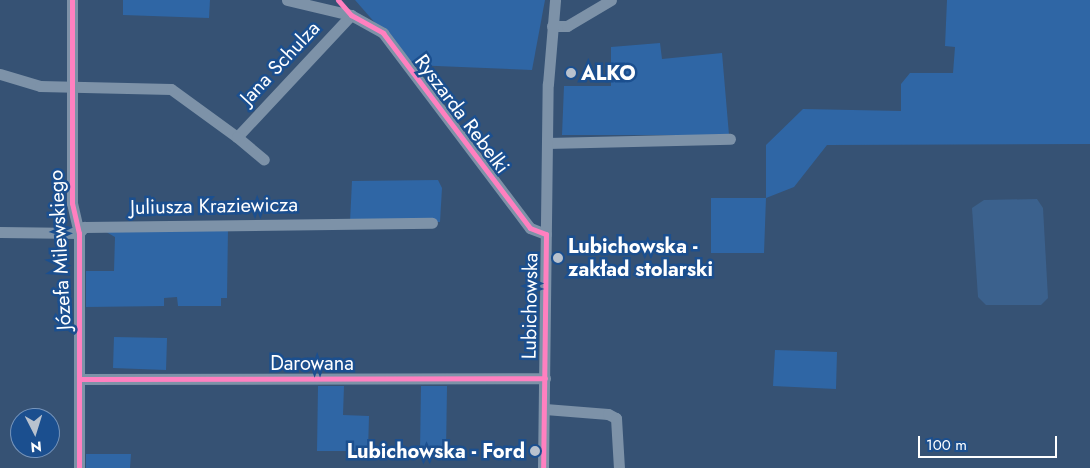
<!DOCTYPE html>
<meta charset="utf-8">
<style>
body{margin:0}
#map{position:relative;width:1090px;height:468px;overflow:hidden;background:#365274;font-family:Jost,sans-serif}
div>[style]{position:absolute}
.green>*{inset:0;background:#2f66a5}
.water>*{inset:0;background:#3b618d}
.minor>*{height:11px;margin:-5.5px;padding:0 5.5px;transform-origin:5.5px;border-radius:5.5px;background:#7d92a8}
.cycleway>*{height:5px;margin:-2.5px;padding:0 2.5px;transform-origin:2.5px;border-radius:2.5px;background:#ff80c0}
.dots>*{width:14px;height:14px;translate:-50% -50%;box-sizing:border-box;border:2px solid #1b4f8f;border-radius:50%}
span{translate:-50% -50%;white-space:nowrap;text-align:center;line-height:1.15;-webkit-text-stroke:5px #1b4f8f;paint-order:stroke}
.street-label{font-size:20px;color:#fff}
.poi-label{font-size:20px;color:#fff;font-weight:700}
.left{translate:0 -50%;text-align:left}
.right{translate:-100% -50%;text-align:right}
.north{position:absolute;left:10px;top:408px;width:50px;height:50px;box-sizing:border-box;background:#1b4f8f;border:1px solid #7695bc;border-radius:50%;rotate:175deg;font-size:14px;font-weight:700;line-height:20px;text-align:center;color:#fff}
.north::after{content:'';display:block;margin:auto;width:18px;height:22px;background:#b9c2ce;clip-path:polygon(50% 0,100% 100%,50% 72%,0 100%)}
.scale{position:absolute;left:918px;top:436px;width:139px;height:22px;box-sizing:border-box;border:2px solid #fff;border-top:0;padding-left:6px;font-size:15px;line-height:18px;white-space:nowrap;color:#fff;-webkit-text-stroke:4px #1b4f8f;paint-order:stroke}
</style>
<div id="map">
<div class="green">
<i style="clip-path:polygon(123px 0,210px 0,209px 18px,123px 15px)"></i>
<i style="clip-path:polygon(355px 0,545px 0,532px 70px,412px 65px)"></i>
<i style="clip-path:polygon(947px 0,1090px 0,1090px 144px,827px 145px,794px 187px,766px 198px,764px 253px,711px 253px,711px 198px,766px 198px,766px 145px,803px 109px,901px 111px,901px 84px,910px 73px,953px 73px,955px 47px,945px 46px)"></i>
<i style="clip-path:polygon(660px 43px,662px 59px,722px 53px,729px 135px,562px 135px,564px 86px,611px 86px,611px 47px)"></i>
<i style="clip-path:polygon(438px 180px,442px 188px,440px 222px,350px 222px,352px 181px)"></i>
<i style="clip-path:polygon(228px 228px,227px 298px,221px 298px,221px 306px,178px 306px,177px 297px,164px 298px,164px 306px,86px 307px,86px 271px,114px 271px,115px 237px,101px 229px)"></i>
<i style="clip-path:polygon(114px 337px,167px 338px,166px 370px,113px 368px)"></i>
<i style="clip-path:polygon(775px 350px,837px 352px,836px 389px,773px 386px)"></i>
<i style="clip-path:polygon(318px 386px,344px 386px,343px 415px,369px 416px,368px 451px,317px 451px)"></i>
<i style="clip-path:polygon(421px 386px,447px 386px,446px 452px,420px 452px)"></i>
<i style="clip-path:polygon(86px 454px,131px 454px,130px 468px,86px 468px)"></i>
</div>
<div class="water">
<i style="clip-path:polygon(1037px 199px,1043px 208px,1048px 298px,1041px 305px,986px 305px,978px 297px,972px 208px,984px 200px)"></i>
</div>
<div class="minor">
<i style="left:72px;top:0;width:203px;rotate:90deg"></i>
<i style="left:72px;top:203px;width:31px;rotate:77deg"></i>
<i style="left:79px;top:233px;width:235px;rotate:90deg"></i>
<i style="left:287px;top:0;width:66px;rotate:13.2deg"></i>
<i style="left:351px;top:15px;width:37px;rotate:29deg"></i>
<i style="left:383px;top:33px;width:244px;rotate:53deg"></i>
<i style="left:530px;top:228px;width:17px;rotate:21deg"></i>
<i style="left:552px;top:26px;width:15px"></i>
<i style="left:567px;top:26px;width:51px;rotate:-30.6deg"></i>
<i style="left:0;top:74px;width:42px;rotate:16.7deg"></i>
<i style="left:40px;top:86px;width:131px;rotate:1.3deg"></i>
<i style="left:171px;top:89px;width:82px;rotate:36deg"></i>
<i style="left:237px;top:137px;width:167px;rotate:-46.9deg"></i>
<i style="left:237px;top:137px;width:35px;rotate:40deg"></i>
<i style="left:547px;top:143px;width:183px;rotate:-1.3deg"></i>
<i style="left:0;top:232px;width:79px;rotate:0.7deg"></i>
<i style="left:79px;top:233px;width:8px;rotate:-50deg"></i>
<i style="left:84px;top:227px;width:348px;rotate:-0.7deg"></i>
<i style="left:80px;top:379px;width:465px;rotate:-0.1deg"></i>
<i style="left:545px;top:409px;width:63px;rotate:4.5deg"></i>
<i style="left:608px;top:414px;width:9px;rotate:27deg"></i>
<i style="left:616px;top:418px;width:50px;rotate:86.6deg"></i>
<i style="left:543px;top:468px;width:384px;rotate:-89.3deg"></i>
<i style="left:548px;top:84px;width:84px;rotate:-85.2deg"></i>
</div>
<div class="cycleway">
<i style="left:72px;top:0;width:203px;rotate:90deg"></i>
<i style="left:72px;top:203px;width:31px;rotate:77deg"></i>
<i style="left:79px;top:233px;width:235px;rotate:90deg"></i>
<i style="left:338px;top:0;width:20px;rotate:49deg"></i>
<i style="left:351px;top:15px;width:37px;rotate:29deg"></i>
<i style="left:383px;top:33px;width:244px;rotate:53deg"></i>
<i style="left:530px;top:228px;width:17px;rotate:21deg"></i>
<i style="left:546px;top:234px;width:234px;rotate:90.7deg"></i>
<i style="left:80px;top:379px;width:465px;rotate:-0.1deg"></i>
</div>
<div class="dots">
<i style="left:571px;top:73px;background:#b9c2ce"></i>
<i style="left:558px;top:258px;background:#b9c2ce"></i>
<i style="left:535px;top:451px;background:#b9c2ce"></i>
</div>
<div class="street-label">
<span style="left:280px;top:63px;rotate:-47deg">Jana Schulza</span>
<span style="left:462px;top:114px;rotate:53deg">Ryszarda Rebelki</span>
<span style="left:214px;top:206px;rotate:-1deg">Juliusza Kraziewicza</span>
<span style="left:60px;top:250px;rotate:-93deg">Józefa Milewskiego</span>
<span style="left:530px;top:306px;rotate:-89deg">Lubichowska</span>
<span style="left:312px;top:363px">Darowana</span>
</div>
<div class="poi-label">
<span class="left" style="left:581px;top:73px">ALKO</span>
<span class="left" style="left:568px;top:258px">Lubichowska -<br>zakład stolarski</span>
<span class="right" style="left:525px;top:451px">Lubichowska - Ford</span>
</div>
<div class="north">N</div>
<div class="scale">100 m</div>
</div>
